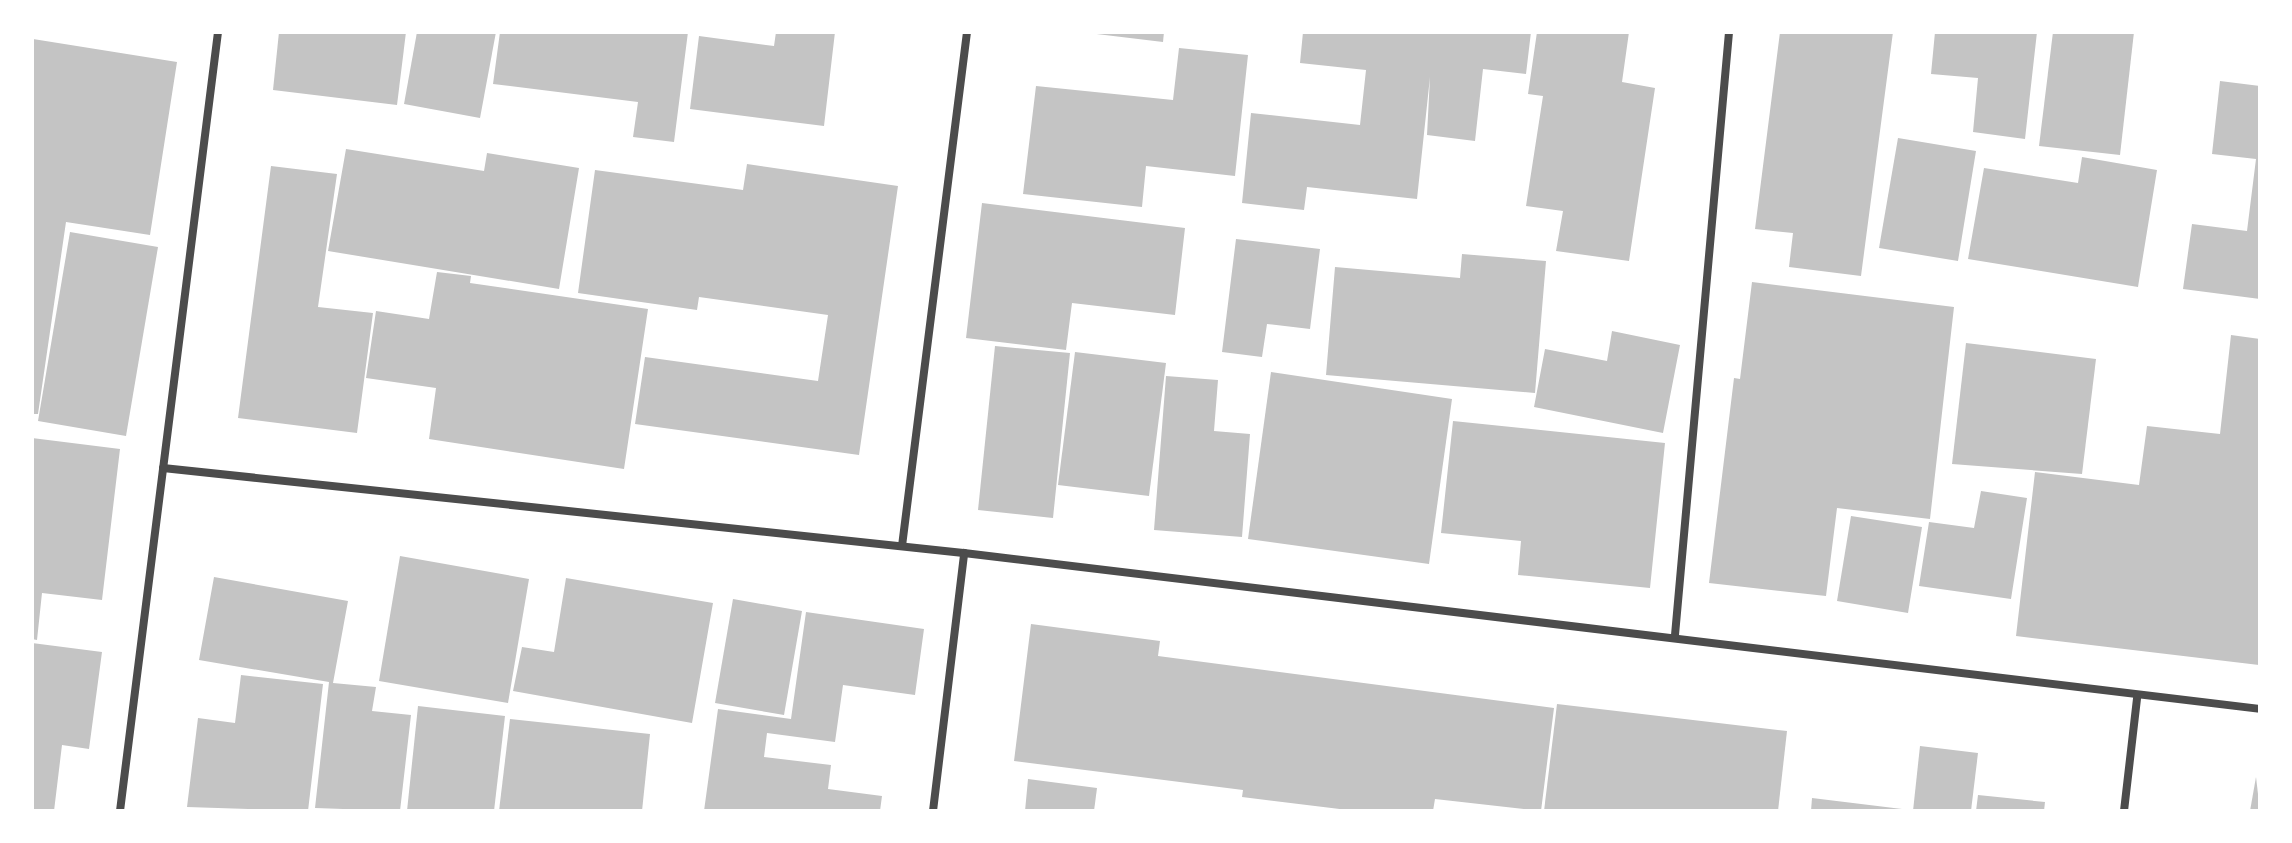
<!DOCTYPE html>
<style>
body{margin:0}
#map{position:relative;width:2292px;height:843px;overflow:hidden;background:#fff;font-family:Inter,sans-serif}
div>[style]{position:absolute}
.building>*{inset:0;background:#c4c4c4}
.minor>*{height:8px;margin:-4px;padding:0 4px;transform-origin:4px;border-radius:4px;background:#4c4c4c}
span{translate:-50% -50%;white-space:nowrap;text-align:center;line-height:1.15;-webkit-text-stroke:6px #fff;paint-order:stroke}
.frame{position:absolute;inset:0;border:34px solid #fff;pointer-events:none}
</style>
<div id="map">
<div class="building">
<i style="clip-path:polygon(279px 32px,406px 32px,397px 105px,273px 90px)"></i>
<i style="clip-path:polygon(417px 32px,496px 32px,480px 118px,404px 104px)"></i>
<i style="clip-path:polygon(500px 32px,688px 32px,674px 142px,633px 137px,638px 102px,493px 84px)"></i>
<i style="clip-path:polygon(776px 32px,835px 32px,824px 126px,690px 109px,699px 36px,774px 46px)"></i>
<i style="clip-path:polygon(1080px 32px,1164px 32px,1163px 42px)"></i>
<i style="clip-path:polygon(1303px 32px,1531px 32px,1526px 74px,1483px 69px,1475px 141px,1427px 135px,1430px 77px,1417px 199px,1307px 187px,1304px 210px,1242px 203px,1251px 113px,1360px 125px,1366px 70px,1300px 63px)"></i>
<i style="clip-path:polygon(1537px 32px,1629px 32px,1622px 82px,1655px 88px,1629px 261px,1556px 251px,1563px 211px,1526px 206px,1543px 96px,1528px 94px)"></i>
<i style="clip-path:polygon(1780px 32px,1893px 32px,1861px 276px,1789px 267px,1793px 233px,1755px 229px)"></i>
<i style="clip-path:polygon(1935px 32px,2037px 32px,2025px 139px,1973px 132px,1978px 78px,1931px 74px)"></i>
<i style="clip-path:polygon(2053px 32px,2134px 32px,2120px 155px,2039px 146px)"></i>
<i style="clip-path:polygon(33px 39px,177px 62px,150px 235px,66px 222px,38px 414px,32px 414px)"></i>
<i style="clip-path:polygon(1179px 48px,1248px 55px,1235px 176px,1146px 166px,1142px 207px,1023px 194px,1036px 86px,1173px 100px)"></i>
<i style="clip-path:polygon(2220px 81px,2260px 86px,2260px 299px,2183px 289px,2192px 224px,2247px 231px,2256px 159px,2212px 154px)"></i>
<i style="clip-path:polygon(1898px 138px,1976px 151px,1958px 261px,1879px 248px)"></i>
<i style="clip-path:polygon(346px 149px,484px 171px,487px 153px,579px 168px,559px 289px,328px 251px)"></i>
<i style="clip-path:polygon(2082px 157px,2157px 170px,2138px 287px,1968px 259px,1984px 168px,2078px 183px)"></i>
<i style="clip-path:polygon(747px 164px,898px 186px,859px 455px,635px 424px,645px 357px,818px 381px,828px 315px,699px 297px,697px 310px,578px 293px,595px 170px,743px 190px)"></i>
<i style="clip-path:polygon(271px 166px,337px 174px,318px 307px,373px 313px,357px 433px,238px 418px)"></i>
<i style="clip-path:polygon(982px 203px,1185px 228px,1175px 315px,1072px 303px,1066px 350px,966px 338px)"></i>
<i style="clip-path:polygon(70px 232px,158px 247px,126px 436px,38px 421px)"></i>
<i style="clip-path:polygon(1236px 239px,1320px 249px,1310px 329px,1267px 324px,1262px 357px,1222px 352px)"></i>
<i style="clip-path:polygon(1462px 254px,1546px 261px,1535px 393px,1326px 375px,1335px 267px,1460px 278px)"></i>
<i style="clip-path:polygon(437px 272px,471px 276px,470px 283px,648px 309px,624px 469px,429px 439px,436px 388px,366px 378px,376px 311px,429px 319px)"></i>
<i style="clip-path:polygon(1752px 282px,1954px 307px,1930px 519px,1837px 508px,1826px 596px,1709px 583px,1734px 378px,1740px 379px)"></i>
<i style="clip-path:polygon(1612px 331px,1680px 345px,1663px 433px,1534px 407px,1545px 349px,1607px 361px)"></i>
<i style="clip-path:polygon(2231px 335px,2260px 339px,2259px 665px,2016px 636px,2035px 472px,2139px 485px,2147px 426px,2220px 434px)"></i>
<i style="clip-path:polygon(1966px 343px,2096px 359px,2082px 474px,1952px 464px)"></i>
<i style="clip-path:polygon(995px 346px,1070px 353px,1053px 518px,978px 510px)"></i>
<i style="clip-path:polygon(1075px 352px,1166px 363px,1149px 496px,1058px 485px)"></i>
<i style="clip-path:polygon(1271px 372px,1452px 399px,1429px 564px,1248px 539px)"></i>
<i style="clip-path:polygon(1166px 376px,1218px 380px,1214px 431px,1250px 434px,1242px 537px,1154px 530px)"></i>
<i style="clip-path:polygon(1453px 421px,1665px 443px,1650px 588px,1518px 575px,1521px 541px,1441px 533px)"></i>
<i style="clip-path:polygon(32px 438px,120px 449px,102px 600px,42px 593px,37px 640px,32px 639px)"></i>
<i style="clip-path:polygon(1981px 491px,2027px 498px,2011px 599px,1919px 586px,1929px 522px,1974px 528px)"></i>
<i style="clip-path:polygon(1851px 516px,1922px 527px,1908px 613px,1837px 601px)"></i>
<i style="clip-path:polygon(400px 556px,529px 579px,508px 703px,379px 681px)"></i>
<i style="clip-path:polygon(214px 577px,348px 601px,333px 683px,376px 687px,372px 711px,411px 715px,400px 811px,315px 808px,329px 682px,199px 660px)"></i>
<i style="clip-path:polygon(566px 578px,713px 603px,692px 723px,513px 691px,522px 647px,554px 652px)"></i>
<i style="clip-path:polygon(733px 599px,802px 611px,784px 715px,715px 703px)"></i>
<i style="clip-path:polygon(806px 612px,924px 629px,915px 695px,843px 685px,835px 742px,767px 733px,764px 757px,831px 765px,828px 789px,882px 796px,880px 811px,704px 811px,718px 709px,791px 719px)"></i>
<i style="clip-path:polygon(1031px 624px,1160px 641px,1158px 656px,1554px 708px,1541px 811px,1435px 799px,1433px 811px,1356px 811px,1242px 797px,1243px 790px,1014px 761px)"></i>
<i style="clip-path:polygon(32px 643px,102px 652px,89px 749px,62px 745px,54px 811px,32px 811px)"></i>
<i style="clip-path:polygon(241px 675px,323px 684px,308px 811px,187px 807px,198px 718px,235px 723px)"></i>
<i style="clip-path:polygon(1557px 704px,1787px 731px,1778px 811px,1544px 811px)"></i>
<i style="clip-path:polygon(418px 706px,505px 716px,494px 811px,407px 811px)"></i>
<i style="clip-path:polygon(510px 719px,650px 734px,642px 811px,499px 811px)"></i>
<i style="clip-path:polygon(1920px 746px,1978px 753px,1971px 811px,1913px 811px)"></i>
<i style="clip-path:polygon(2256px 777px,2260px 811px,2250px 811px)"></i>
<i style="clip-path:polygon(1028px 779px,1097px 788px,1094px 811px,1025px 811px)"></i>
<i style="clip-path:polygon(1978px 795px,2045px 802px,2044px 811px,1976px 811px)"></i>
<i style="clip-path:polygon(1812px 798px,1902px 809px,1902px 811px,1811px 811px)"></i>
</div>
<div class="minor">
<i style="left:163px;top:468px;width:805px;rotate:6.06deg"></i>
<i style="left:964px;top:553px;width:1305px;rotate:6.86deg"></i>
<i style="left:902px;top:546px;width:518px;rotate:-82.79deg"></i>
<i style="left:1675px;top:635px;width:605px;rotate:-84.88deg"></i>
<i style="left:120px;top:811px;width:785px;rotate:-82.83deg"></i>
<i style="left:933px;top:811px;width:260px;rotate:-83.1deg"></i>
<i style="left:2124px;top:811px;width:114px;rotate:-83.4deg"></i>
</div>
<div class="frame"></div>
</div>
